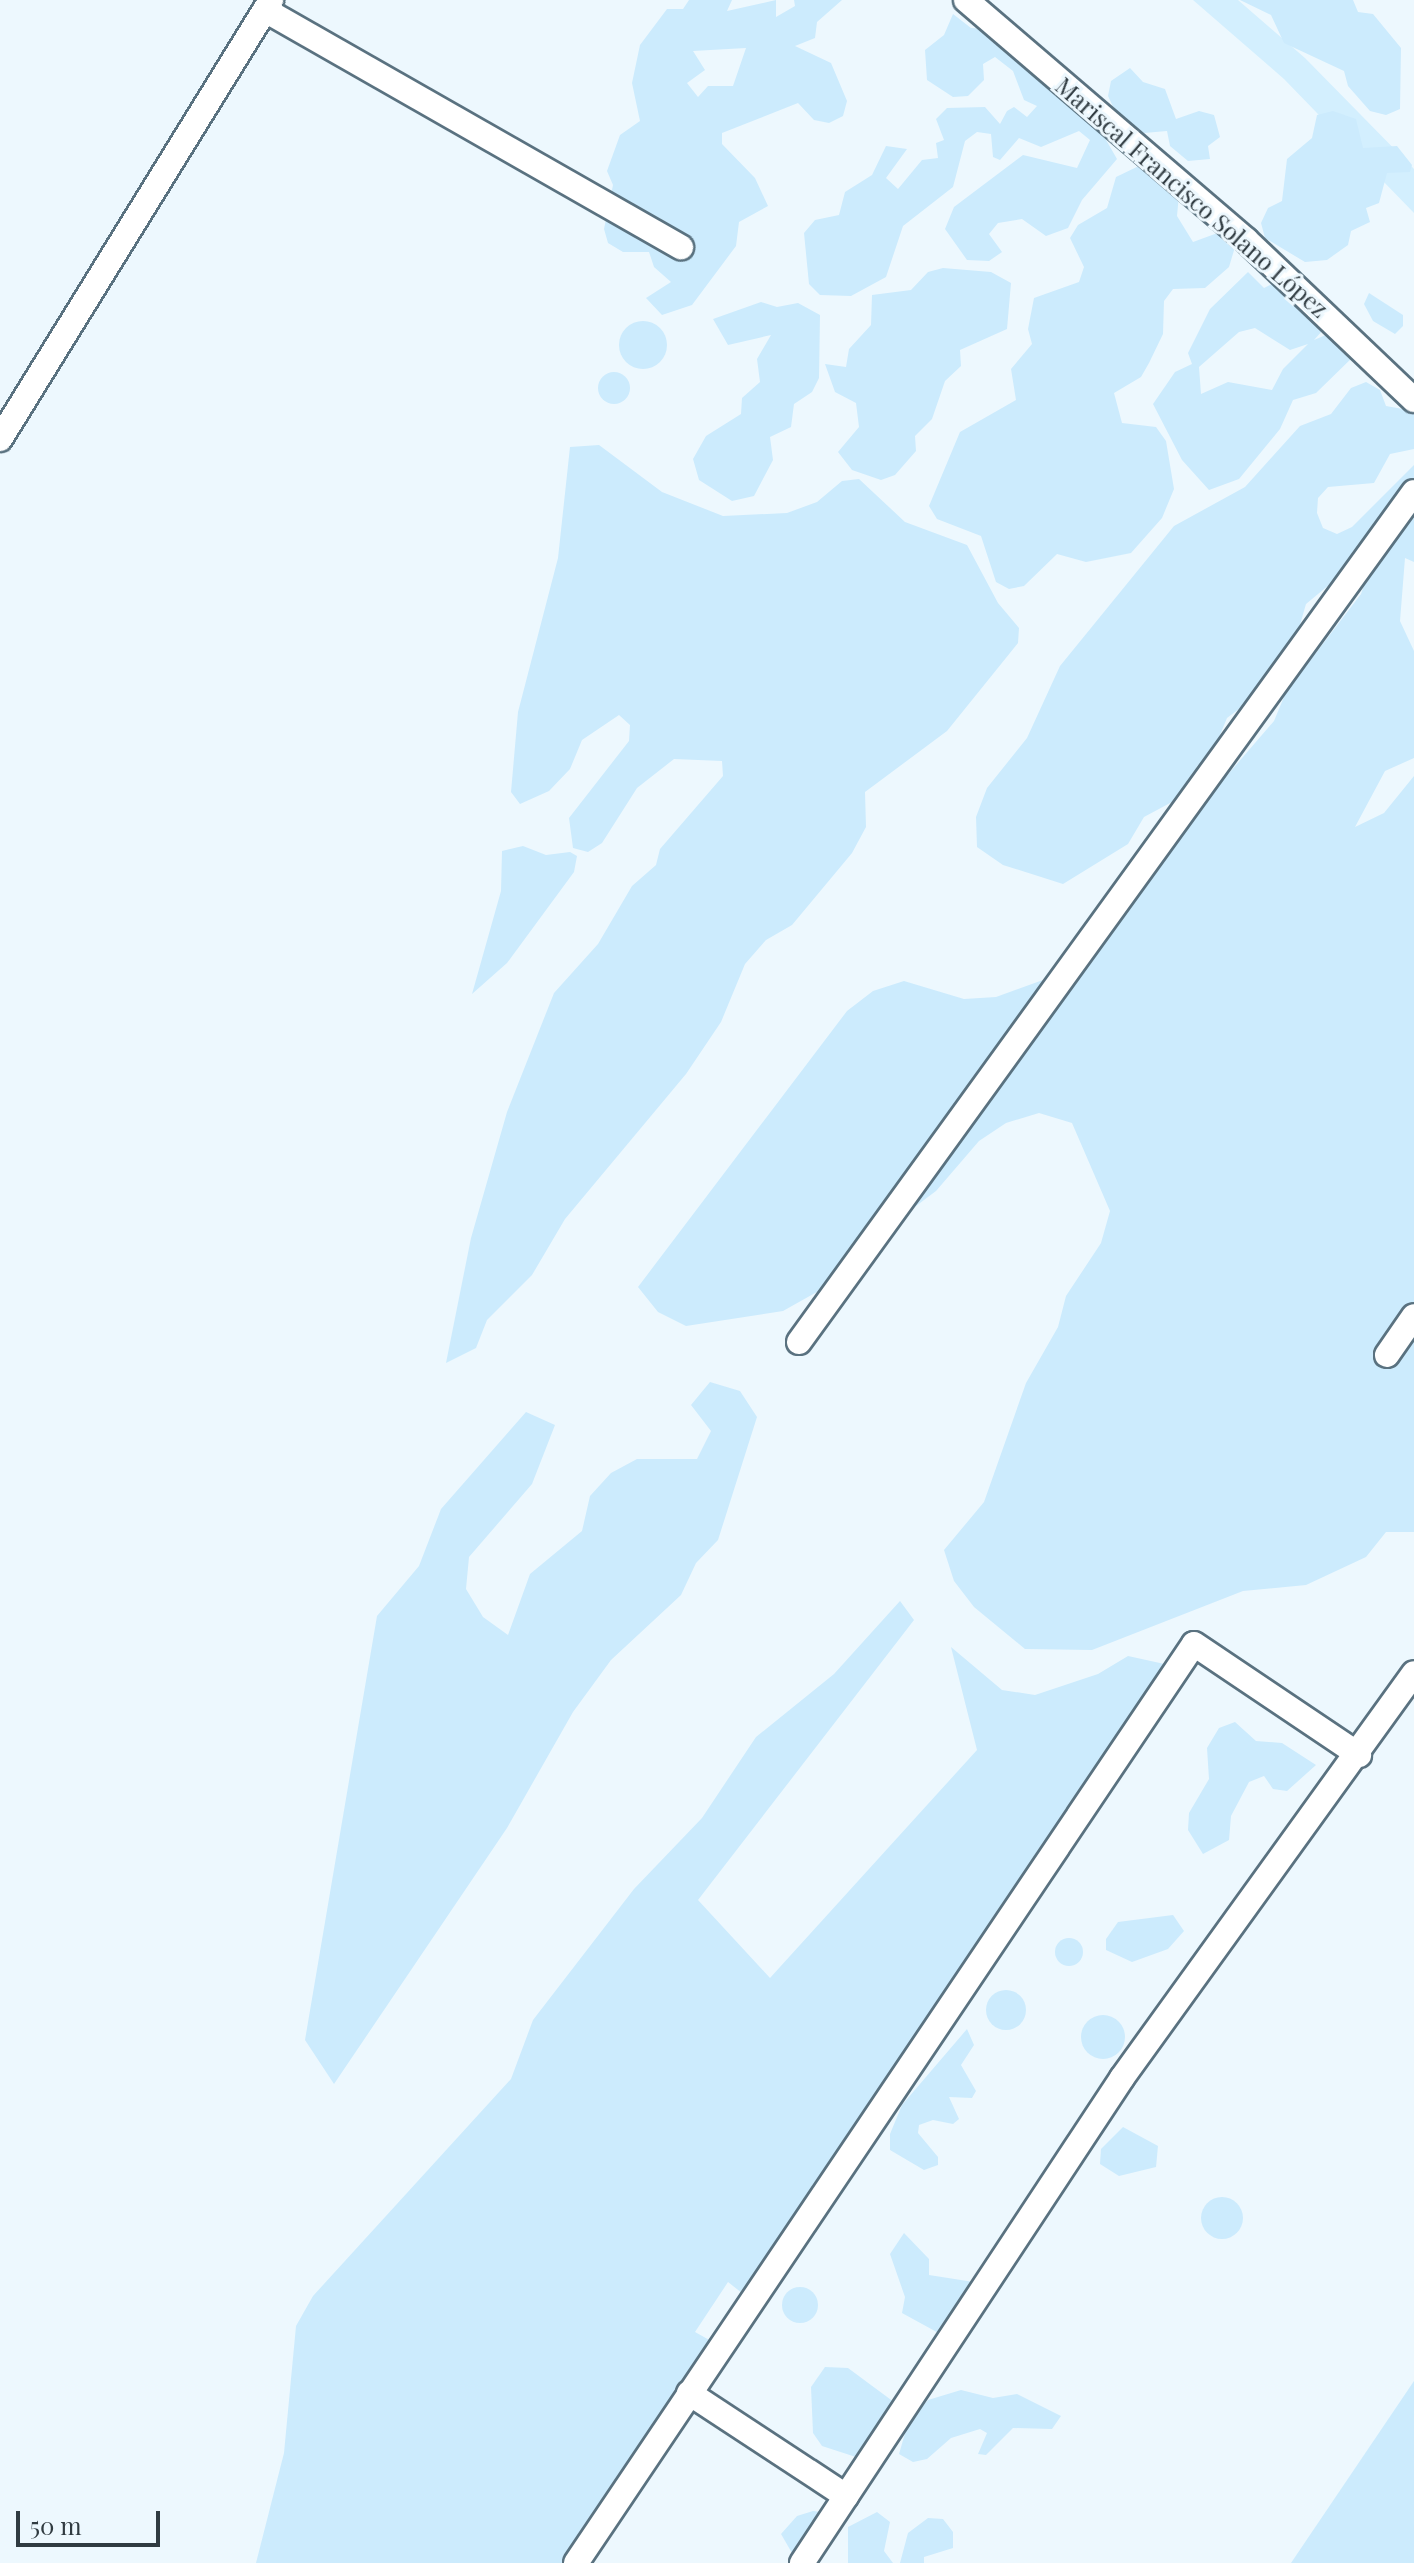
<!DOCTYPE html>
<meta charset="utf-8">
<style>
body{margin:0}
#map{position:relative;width:1414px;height:2563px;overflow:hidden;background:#edf8fe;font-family:"Playfair Display",serif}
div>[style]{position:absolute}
.built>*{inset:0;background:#d3effe}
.green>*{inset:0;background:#ccebfd}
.round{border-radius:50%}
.roads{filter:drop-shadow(2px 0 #5a7280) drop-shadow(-2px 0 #5a7280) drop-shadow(0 2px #5a7280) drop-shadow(0 -2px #5a7280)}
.minor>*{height:24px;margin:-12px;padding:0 12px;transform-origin:12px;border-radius:12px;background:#fff}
span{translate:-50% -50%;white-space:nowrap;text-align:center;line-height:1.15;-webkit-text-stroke:6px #edf8fe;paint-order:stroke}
.street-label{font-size:24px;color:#303b41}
.scale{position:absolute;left:16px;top:2511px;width:144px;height:36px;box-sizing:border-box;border:4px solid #303b41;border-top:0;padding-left:10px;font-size:24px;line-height:28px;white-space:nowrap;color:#303b41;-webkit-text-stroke:6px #edf8fe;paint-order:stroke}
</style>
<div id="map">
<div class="built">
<i style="clip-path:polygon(1193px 0,1238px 0,1305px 58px,1414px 169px,1414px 213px,1284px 79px)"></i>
</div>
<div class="green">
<i style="clip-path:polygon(evenodd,689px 0,732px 0,727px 11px,776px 0,776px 17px,795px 6px,794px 0,842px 0,817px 22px,815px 38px,795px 46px,831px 63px,847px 101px,843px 116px,829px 123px,814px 120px,798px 103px,722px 133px,722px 144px,755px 178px,768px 206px,739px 222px,736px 246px,692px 305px,662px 315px,646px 298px,671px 282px,654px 267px,649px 252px,623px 252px,608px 243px,604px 229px,613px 185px,607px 171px,620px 135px,640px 121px,632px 83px,640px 45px,667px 9px,683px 9px,689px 0,746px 48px,733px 86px,708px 86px,698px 97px,687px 83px,705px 70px,693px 51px,746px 48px)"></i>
<i style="clip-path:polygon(1240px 0,1353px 0,1358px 12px,1373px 14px,1401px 48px,1400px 109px,1386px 115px,1370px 111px,1348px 86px,1344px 71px,1284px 43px,1271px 15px)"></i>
<i style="clip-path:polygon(953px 14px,971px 28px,987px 29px,1098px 126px,1117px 159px,1082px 200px,1068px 228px,1046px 236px,1022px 219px,998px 223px,989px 234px,1002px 252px,989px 261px,967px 260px,945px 229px,954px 207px,1023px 155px,1077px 168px,1090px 140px,1079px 131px,1041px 147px,1019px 138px,1000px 160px,993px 157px,991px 134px,977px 132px,965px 141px,953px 187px,903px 226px,886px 277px,851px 296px,820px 295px,809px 284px,804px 233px,815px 220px,839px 215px,845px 192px,872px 175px,886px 146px,907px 149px,886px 178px,898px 189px,922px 160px,938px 158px,936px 143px,944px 140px,936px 119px,947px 108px,985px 107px,1000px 124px,1007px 111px,1014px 107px,1027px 117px,1037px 106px,1024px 100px,1013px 71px,995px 57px,983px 64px,984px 80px,968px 96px,953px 97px,927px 80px,925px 50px,944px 35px)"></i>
<i style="clip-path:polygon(1130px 68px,1143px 82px,1165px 89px,1176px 119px,1199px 111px,1214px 115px,1220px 137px,1208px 146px,1210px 159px,1188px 161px,1170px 146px,1167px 131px,1144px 133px,1118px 117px,1108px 96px,1111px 81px)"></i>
<i style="clip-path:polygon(1333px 111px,1356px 119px,1363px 148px,1397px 146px,1412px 165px,1410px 172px,1387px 173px,1379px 203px,1366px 208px,1370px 222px,1351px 231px,1348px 245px,1327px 260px,1305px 262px,1265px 238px,1261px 223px,1268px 208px,1282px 201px,1287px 159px,1312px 138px,1317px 115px)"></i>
<i style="clip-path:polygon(1143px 164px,1179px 195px,1177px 216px,1193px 242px,1223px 231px,1238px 237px,1229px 267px,1205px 288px,1173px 289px,1164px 301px,1163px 334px,1149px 363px,1141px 377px,1114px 393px,1122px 423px,1156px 427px,1166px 441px,1174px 489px,1162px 518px,1131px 553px,1086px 562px,1057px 554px,1024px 586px,1009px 589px,996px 582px,981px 536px,937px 519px,929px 506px,960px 432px,1016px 400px,1011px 369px,1032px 344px,1028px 329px,1034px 298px,1079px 282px,1084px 267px,1070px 238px,1078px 225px,1107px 208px,1116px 177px)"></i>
<i style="clip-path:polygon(943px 268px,991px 272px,1011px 283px,1007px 329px,960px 350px,961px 366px,945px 381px,932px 419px,915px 436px,916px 451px,895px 475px,881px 480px,852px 470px,838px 452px,859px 427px,856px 403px,835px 392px,825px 364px,846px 367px,849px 349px,871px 325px,872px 295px,911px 290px,928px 272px)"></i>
<i style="clip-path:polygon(evenodd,1248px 272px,1264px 288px,1278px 281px,1323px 330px,1314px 340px,1333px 332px,1356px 354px,1316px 393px,1293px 400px,1280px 429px,1239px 479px,1209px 490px,1182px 460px,1153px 404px,1175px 372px,1192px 364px,1188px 353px,1210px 309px,1248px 272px,1255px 328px,1290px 350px,1308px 344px,1283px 369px,1272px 390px,1228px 382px,1201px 394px,1199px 367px,1239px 332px,1255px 328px)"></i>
<i style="clip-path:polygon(1369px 293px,1403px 315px,1403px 326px,1395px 334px,1373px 321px,1364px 304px)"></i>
<i style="clip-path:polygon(761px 302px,777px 307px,798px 303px,820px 315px,819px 378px,812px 392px,794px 404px,791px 427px,770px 437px,773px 460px,754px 496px,732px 501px,699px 480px,693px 459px,706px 436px,741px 414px,742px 398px,760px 382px,757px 359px,771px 335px,728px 345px,713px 319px)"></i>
<i class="round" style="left:619px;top:321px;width:48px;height:48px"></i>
<i class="round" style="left:598px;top:372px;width:32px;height:32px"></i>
<i style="clip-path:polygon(1366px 382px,1380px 390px,1386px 406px,1414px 411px,1414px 449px,1390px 454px,1374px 483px,1328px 487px,1318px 498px,1317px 513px,1323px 528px,1337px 534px,1352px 527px,1414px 465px,1414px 498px,1404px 525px,1414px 513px,1414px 562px,1405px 558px,1400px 621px,1414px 651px,1414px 758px,1385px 771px,1355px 827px,1384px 813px,1414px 776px,1414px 1532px,1386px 1532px,1366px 1557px,1306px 1585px,1243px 1591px,1092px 1650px,1025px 1649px,974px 1607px,954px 1581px,944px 1550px,984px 1502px,1026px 1383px,1058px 1327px,1066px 1296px,1101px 1243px,1110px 1211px,1072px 1123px,1039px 1113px,1006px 1123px,979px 1141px,936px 1191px,884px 1230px,840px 1279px,783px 1311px,686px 1326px,658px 1312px,638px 1287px,847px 1011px,873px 991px,904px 981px,964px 999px,996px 997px,1054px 976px,1274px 721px,1286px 692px,1361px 594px,1377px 545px,1306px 604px,1297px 635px,1251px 700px,1227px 718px,1210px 759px,1197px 766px,1185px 795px,1144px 817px,1128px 844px,1063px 884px,1003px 865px,977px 847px,976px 817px,987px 788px,1027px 738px,1060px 666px,1174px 526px,1245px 487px,1300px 426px,1331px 414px,1351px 388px)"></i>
<i style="clip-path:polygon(599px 445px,662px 492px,723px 516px,787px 513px,817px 502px,842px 481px,859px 479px,905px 522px,967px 545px,998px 603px,1019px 628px,1018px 643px,947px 731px,865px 792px,866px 827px,852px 853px,792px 925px,766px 940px,745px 964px,721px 1022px,686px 1074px,565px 1219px,532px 1275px,487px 1320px,476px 1348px,446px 1363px,471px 1238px,507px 1112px,554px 993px,598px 944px,632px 886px,656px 865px,660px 849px,723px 776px,722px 761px,674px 759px,637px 788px,602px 843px,588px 852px,573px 848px,569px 818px,629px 741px,630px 725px,619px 715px,582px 740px,570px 769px,549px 791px,520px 804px,511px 792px,518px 712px,558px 558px,570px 447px)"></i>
<i style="clip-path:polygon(523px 846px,546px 855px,570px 852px,577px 856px,574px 872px,507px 963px,472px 994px,501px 891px,502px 851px)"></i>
<i style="clip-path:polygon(710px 1382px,740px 1391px,757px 1417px,718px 1540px,696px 1563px,681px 1595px,611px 1660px,573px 1712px,507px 1828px,334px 2084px,305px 2040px,377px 1616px,419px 1566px,441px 1509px,526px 1412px,555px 1425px,532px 1484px,469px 1557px,466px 1589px,483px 1617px,508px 1635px,530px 1574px,582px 1531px,590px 1496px,611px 1473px,637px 1459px,697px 1459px,711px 1431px,691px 1405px)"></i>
<i style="clip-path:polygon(900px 1601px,914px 1620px,698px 1900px,770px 1978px,977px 1750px,951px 1647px,1002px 1690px,1035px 1695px,1098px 1674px,1128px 1656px,1169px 1665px,747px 2297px,728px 2282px,695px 2332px,720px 2346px,563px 2563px,256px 2563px,284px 2453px,296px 2326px,313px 2296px,511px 2079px,533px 2020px,634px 1889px,702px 1818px,756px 1737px,834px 1674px)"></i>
<i style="clip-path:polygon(1235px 1722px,1256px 1741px,1282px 1743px,1316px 1765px,1287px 1791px,1273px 1789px,1264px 1776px,1249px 1782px,1231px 1816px,1229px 1840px,1203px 1854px,1188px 1830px,1189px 1813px,1209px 1779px,1207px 1748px,1219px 1728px)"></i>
<i style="clip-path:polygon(1173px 1915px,1184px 1931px,1168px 1949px,1132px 1962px,1106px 1950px,1106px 1939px,1118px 1922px)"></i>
<i class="round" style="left:1055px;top:1938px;width:28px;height:28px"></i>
<i class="round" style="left:986px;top:1990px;width:40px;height:40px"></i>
<i class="round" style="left:1081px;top:2015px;width:44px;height:44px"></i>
<i style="clip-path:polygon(967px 2029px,974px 2045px,961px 2065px,976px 2091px,972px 2098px,949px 2097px,959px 2119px,953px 2124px,933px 2120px,919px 2125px,918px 2133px,938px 2157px,938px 2165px,924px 2170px,890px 2150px,890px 2134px,902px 2105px)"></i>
<i style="clip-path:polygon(1123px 2127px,1158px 2146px,1156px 2167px,1119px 2176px,1100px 2164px,1101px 2149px)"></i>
<i class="round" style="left:1201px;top:2197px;width:42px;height:42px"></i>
<i style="clip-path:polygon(904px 2233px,929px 2259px,929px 2275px,980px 2283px,944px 2336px,902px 2313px,905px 2297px,890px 2254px)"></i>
<i class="round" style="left:782px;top:2287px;width:36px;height:36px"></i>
<i style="clip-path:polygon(825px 2367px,848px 2368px,902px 2408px,859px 2458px,822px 2446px,813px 2433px,811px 2387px)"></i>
<i style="clip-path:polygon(1414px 2381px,1414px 2563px,1291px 2563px)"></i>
<i style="clip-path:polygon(961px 2390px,993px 2398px,1017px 2394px,1061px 2416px,1052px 2429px,1013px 2428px,986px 2455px,978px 2454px,987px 2433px,980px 2429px,951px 2438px,927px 2459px,913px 2462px,899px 2454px,908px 2423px,928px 2400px)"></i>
<i style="clip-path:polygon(813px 2511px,829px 2513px,816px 2563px,789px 2563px,792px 2553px,781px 2534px,797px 2516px)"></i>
<i style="clip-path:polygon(877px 2512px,890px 2522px,884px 2551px,893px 2563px,848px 2563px,848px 2527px)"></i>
<i style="clip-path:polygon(928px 2518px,943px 2519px,953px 2532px,953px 2548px,924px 2557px,924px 2563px,900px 2563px,908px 2533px)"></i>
</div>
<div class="roads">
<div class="minor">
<i style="left:966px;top:0;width:369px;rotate:40.6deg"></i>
<i style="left:1246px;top:240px;width:232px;rotate:43.6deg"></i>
<i style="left:265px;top:10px;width:479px;rotate:29.7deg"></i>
<i style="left:0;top:439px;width:516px;rotate:-58.31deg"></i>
<i style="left:799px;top:1342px;width:1049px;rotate:-54.11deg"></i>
<i style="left:1387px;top:1355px;width:47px;rotate:-55.3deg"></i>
<i style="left:689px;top:2393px;width:188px;rotate:33.3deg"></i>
<i style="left:576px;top:2563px;width:1107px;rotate:-56.08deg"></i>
<i style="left:1194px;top:1644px;width:199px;rotate:33.9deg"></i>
<i style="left:802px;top:2563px;width:581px;rotate:-56.58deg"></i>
<i style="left:1122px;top:2078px;width:499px;rotate:-54.2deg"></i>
</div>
</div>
<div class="street-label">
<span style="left:1192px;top:197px;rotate:41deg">Mariscal Francisco Solano López</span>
</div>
<div class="scale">50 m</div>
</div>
